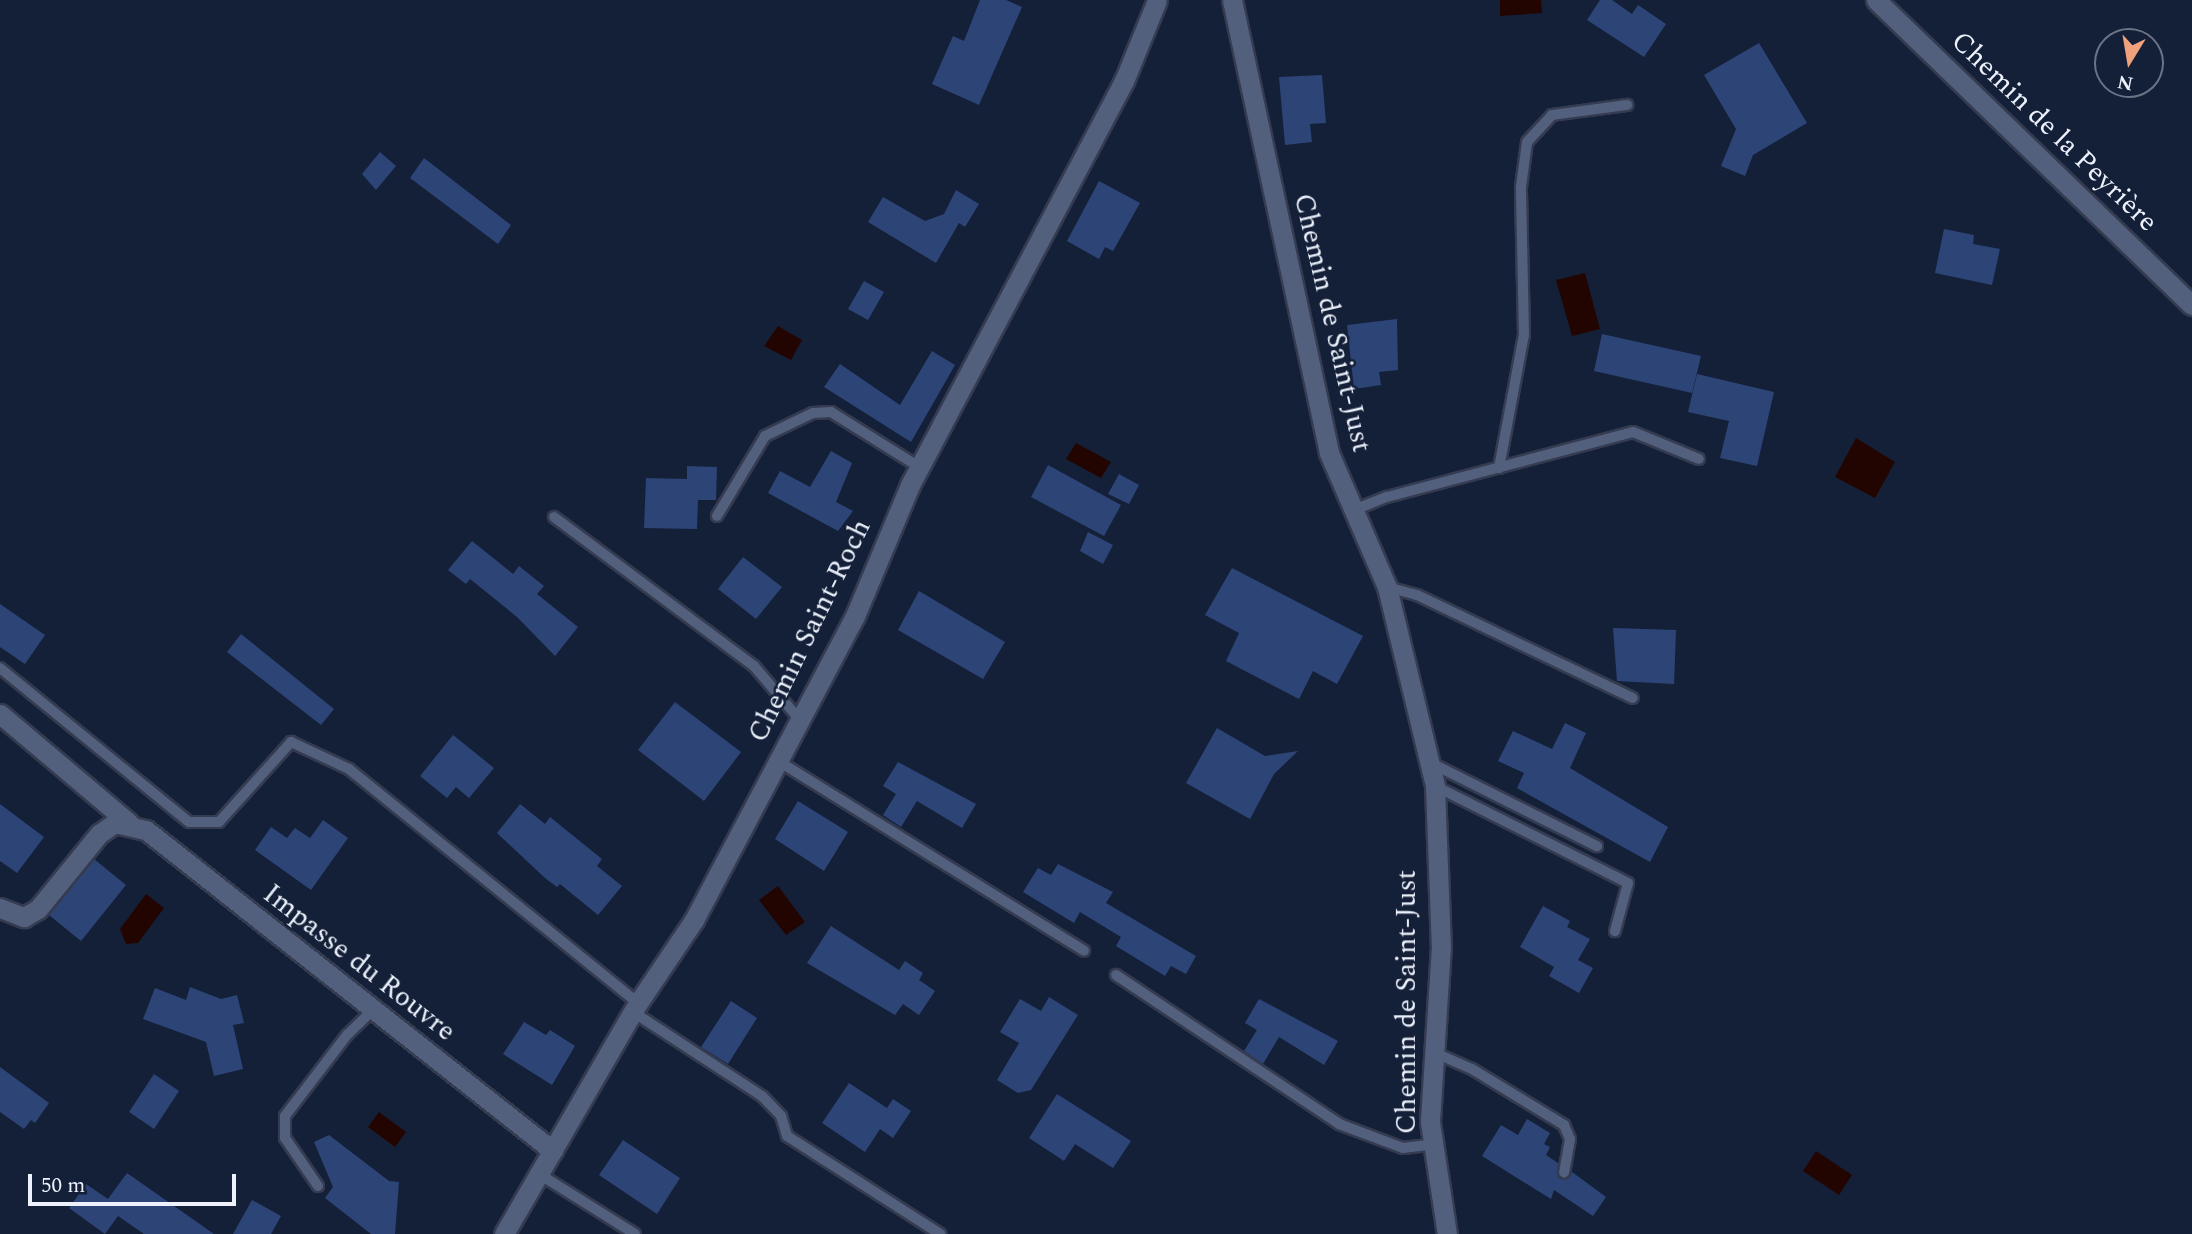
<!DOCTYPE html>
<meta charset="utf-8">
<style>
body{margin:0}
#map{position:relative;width:2192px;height:1234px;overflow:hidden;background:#142038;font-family:Spectral,serif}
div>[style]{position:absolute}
.water>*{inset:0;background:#220500}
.building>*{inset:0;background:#2d4477}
.roads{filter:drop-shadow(2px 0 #353b50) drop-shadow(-2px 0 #353b50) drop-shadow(0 2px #353b50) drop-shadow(0 -2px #353b50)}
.service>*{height:10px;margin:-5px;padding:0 5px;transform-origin:5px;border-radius:5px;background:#52607d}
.minor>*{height:19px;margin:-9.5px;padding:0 9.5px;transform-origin:9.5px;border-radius:9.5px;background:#52607d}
span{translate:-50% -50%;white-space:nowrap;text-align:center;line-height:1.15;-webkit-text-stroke:5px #142038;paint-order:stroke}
.street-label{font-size:28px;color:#ecf1fc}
.north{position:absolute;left:2094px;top:28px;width:70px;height:70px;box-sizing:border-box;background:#142038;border:2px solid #6a7486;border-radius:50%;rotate:191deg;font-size:19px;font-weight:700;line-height:28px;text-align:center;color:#ecf1fc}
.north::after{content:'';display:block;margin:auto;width:24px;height:32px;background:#f1a17c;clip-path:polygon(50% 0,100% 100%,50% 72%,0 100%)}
.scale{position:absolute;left:28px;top:1174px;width:208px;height:32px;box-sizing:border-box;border:4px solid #ecf1fc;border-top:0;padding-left:9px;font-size:21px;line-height:24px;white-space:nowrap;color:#ecf1fc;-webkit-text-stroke:5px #142038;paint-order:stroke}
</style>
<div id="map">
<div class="water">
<i style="clip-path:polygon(1500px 0,1541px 0,1542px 13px,1500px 16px)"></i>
<i style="clip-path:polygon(1585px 273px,1600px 329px,1572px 336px,1556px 280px)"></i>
<i style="clip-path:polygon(778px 326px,802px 340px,791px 360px,764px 346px)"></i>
<i style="clip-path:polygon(1856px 438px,1895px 462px,1875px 498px,1835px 477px)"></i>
<i style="clip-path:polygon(1076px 443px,1111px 462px,1101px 478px,1066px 459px)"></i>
<i style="clip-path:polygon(778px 886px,805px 922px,786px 935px,759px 900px)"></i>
<i style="clip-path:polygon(146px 894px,164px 908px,138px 943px,126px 944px,120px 929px)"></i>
<i style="clip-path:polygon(379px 1112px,406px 1132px,395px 1147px,368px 1127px)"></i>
<i style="clip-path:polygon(1816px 1151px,1852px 1175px,1839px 1195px,1803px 1171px)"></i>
</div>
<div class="building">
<i style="clip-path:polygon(980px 0,1006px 0,1022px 7px,979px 105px,932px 84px,953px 36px,964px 41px)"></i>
<i style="clip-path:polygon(1600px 0,1612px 0,1632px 14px,1638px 5px,1666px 24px,1644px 57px,1587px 20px)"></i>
<i style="clip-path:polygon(1759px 43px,1807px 123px,1753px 155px,1745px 176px,1721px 166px,1736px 129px,1704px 75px)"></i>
<i style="clip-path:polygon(1322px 75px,1326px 123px,1310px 124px,1312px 142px,1285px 145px,1279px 77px)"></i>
<i style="clip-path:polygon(380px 152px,396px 166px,376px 190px,362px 174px)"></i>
<i style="clip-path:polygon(424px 158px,511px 225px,498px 244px,410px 178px)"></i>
<i style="clip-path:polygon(1099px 181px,1140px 203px,1113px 251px,1105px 247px,1099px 259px,1067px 241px)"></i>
<i style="clip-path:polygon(956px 190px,979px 204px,965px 227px,959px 223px,936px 263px,868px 222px,883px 197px,925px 221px,944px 214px)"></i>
<i style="clip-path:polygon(1944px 229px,1974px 235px,1973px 244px,2000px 249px,1992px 285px,1935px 273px)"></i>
<i style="clip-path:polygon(864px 281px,884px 292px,868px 320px,848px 309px)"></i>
<i style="clip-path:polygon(1397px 319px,1398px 370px,1379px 372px,1381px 385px,1354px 389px,1347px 325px)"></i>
<i style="clip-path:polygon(1602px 334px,1701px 356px,1692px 393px,1594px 371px)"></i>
<i style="clip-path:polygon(932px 351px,955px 365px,911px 442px,824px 387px,840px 364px,900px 405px)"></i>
<i style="clip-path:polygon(1697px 374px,1774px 392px,1757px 466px,1720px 458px,1729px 421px,1688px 412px)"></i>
<i style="clip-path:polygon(831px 451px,852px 463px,836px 502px,853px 511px,838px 531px,768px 493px,780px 471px,810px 487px)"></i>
<i style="clip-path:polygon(1048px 465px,1121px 505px,1104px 536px,1031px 497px)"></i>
<i style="clip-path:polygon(687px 466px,717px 467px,716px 500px,698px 500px,697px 529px,644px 528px,646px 478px,687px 479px)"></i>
<i style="clip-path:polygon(1119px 474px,1139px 485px,1129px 504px,1108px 494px)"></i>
<i style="clip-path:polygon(1088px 532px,1113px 545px,1103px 564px,1080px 551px)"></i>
<i style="clip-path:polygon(472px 541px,513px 574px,519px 566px,544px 586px,537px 594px,578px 627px,555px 656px,517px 617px,470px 579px,466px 584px,448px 570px)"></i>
<i style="clip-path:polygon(743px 557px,782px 587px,756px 619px,718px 589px)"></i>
<i style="clip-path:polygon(1232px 568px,1363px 636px,1337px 684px,1313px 671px,1299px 699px,1226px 661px,1239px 633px,1205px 615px)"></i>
<i style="clip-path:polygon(919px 591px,1005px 642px,983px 679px,898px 630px)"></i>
<i style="clip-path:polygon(0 604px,45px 635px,25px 664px,0 647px)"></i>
<i style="clip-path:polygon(1613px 628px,1676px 630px,1674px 684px,1617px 681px)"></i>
<i style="clip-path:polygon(241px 634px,334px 709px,321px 725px,227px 652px)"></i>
<i style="clip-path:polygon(675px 702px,741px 752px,704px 801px,638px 750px)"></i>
<i style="clip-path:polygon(1565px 723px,1586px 733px,1570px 768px,1668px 827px,1650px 862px,1517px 788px,1524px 773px,1498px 761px,1513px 731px,1552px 749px)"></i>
<i style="clip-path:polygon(1217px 728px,1265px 756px,1298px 751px,1274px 774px,1250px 819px,1186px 783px)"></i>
<i style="clip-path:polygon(453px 735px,494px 768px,469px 798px,456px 787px,447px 798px,420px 776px)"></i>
<i style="clip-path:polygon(898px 762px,976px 804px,962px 828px,917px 801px,901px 827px,883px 815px,896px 794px,883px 786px)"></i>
<i style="clip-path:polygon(798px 801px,848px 832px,824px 871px,775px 839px)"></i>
<i style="clip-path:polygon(0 804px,44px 837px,17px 873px,0 861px)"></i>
<i style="clip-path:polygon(520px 804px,545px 824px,550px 817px,602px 859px,597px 866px,622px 886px,598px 915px,560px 884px,557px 887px,545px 878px,497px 833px)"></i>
<i style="clip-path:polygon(323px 820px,348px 838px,311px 890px,255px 850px,271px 827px,287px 838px,295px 828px,310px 838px)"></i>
<i style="clip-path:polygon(94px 859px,126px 885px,81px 941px,49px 915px)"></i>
<i style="clip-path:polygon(1058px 864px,1113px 892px,1106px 903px,1196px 956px,1186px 974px,1171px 966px,1165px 976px,1116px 946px,1121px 937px,1080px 912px,1074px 923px,1023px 892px,1038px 868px,1051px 875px)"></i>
<i style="clip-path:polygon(1543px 906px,1570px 921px,1567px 927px,1590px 939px,1578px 960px,1593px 968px,1579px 993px,1549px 976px,1554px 967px,1520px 947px)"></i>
<i style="clip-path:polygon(831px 926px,899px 970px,905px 961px,923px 973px,919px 980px,935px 991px,919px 1015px,903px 1004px,895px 1015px,807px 963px)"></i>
<i style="clip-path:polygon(190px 987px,221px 999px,237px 995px,244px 1023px,233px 1025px,243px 1069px,214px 1076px,206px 1042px,143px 1019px,155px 988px,186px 1000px)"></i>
<i style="clip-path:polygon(1049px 997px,1078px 1015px,1031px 1090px,1018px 1093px,997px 1080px,1019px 1043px,1000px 1032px,1020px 999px,1041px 1011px)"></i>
<i style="clip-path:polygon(1259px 999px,1338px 1041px,1324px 1065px,1279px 1037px,1263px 1064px,1244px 1051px,1257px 1030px,1245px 1023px)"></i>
<i style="clip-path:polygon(731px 1001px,757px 1018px,728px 1064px,701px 1047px)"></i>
<i style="clip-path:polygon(524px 1022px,546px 1035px,550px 1030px,575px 1046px,552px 1085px,503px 1054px)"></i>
<i style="clip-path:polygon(0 1067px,49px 1103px,35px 1123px,31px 1120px,24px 1129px,0 1112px)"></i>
<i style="clip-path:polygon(154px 1074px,179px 1091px,154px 1129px,129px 1112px)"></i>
<i style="clip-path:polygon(849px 1083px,887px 1108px,893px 1099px,911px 1111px,893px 1138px,880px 1129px,865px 1152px,822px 1123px)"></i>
<i style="clip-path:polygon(1057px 1094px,1131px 1141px,1113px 1168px,1075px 1144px,1064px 1161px,1029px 1138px)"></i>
<i style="clip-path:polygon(1527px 1119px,1550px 1133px,1544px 1144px,1550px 1147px,1546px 1155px,1558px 1163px,1558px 1178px,1567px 1179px,1572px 1172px,1606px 1197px,1593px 1216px,1554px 1190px,1551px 1199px,1482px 1156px,1501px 1125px,1518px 1135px)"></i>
<i style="clip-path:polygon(329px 1135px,389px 1181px,399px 1182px,395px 1234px,371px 1234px,325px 1198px,333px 1187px,314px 1142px)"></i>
<i style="clip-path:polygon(623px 1140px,680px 1178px,657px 1214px,599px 1175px)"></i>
<i style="clip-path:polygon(127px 1173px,214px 1234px,144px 1234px,118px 1216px,105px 1234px,69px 1208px,86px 1184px,108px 1199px)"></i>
<i style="clip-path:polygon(252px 1200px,281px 1216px,271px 1234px,233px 1234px)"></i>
</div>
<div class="roads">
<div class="service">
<i style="left:1499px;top:468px;width:135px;rotate:-79.4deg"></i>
<i style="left:1524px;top:335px;width:148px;rotate:-91.2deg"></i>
<i style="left:1521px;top:187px;width:45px;rotate:-82.4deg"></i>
<i style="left:1527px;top:142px;width:37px;rotate:-47deg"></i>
<i style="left:1552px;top:115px;width:76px;rotate:-7.6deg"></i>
<i style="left:1354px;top:510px;width:35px;rotate:-22deg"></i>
<i style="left:1387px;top:497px;width:254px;rotate:-14.8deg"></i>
<i style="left:1633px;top:432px;width:71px;rotate:22.2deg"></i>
<i style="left:717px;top:516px;width:93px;rotate:-59deg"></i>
<i style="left:765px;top:436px;width:53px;rotate:-25.6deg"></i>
<i style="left:813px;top:413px;width:18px;rotate:-3deg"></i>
<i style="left:831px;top:412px;width:104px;rotate:32deg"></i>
<i style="left:554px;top:517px;width:249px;rotate:36.7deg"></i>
<i style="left:754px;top:666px;width:71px;rotate:49.6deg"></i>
<i style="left:1387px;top:587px;width:31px;rotate:15deg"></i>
<i style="left:1417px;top:595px;width:239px;rotate:25.5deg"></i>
<i style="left:0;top:668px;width:244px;rotate:39.2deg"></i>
<i style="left:189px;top:822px;width:30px"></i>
<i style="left:219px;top:822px;width:108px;rotate:-48deg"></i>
<i style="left:291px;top:742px;width:64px;rotate:25deg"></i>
<i style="left:349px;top:769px;width:372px;rotate:39deg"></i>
<i style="left:778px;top:761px;width:360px;rotate:31.8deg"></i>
<i style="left:1429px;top:762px;width:188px;rotate:26.6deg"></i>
<i style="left:1435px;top:786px;width:216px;rotate:26.7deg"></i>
<i style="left:1628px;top:883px;width:50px;rotate:105.2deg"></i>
<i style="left:1116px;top:975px;width:268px;rotate:33.7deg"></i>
<i style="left:1339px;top:1124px;width:68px;rotate:20.6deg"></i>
<i style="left:1403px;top:1148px;width:31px;rotate:-7deg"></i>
<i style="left:633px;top:1012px;width:154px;rotate:33.1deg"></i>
<i style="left:762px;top:1096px;width:28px;rotate:46deg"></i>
<i style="left:781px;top:1116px;width:21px;rotate:73deg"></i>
<i style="left:787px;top:1136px;width:182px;rotate:32.6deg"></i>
<i style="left:1433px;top:1052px;width:43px;rotate:23.6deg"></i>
<i style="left:1472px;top:1069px;width:108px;rotate:31.3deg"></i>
<i style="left:1564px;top:1125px;width:15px;rotate:67deg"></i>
<i style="left:1570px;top:1139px;width:34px;rotate:100deg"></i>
<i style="left:539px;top:1174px;width:113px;rotate:32deg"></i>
<i style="left:318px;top:1186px;width:58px;rotate:-124.5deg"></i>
<i style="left:285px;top:1138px;width:22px;rotate:-90deg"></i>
<i style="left:285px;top:1116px;width:102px;rotate:-52.6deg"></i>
<i style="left:347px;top:1035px;width:36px;rotate:-44deg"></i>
</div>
<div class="minor">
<i style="left:1232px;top:0;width:463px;rotate:77.9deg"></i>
<i style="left:1329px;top:453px;width:146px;rotate:66.6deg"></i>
<i style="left:1387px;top:587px;width:205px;rotate:76.4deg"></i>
<i style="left:1435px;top:786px;width:160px;rotate:87.9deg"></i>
<i style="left:1441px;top:946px;width:176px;rotate:93.6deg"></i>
<i style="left:1430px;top:1122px;width:113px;rotate:81.4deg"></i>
<i style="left:1876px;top:0;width:439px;rotate:44deg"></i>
<i style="left:0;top:714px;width:169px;rotate:40.2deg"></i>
<i style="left:0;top:908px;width:26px;rotate:21deg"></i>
<i style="left:24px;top:917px;width:16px;rotate:-30deg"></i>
<i style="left:38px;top:909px;width:97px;rotate:-50.9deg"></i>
<i style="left:99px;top:834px;width:19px;rotate:-35deg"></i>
<i style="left:115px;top:823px;width:32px;rotate:13deg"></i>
<i style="left:146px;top:830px;width:518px;rotate:38.26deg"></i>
<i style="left:504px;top:1234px;width:267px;rotate:-59.9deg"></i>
<i style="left:638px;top:1003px;width:100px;rotate:-56deg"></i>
<i style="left:694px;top:920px;width:344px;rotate:-62.1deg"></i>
<i style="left:855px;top:616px;width:142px;rotate:-67.2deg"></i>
<i style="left:910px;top:485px;width:457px;rotate:-62.1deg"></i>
<i style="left:1124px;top:81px;width:87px;rotate:-67.8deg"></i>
</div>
</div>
<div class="street-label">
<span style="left:2054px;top:132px;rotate:44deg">Chemin de la Peyrière</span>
<span style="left:1332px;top:323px;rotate:77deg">Chemin de Saint-Just</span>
<span style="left:810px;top:631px;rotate:-64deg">Chemin Saint-Roch</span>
<span style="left:359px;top:963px;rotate:38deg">Impasse du Rouvre</span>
<span style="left:1407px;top:1002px;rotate:-90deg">Chemin de Saint-Just</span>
</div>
<div class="north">N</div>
<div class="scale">50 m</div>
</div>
